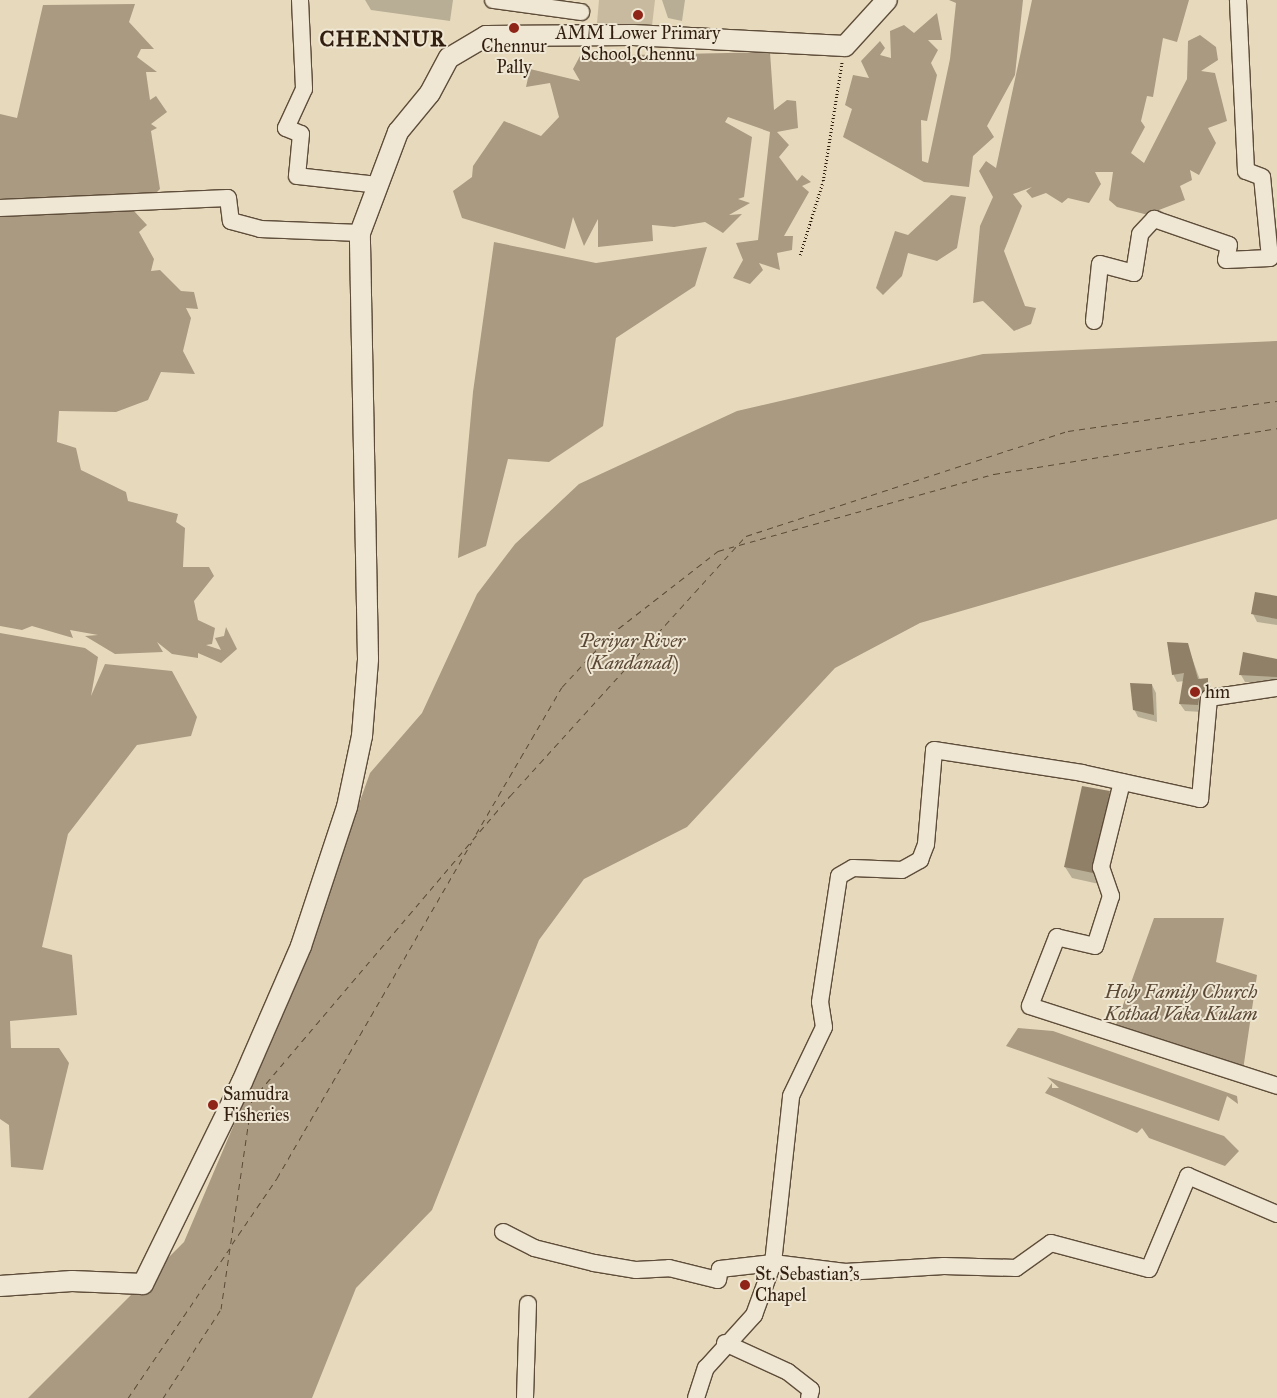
<!DOCTYPE html>
<style>
body{margin:0}
#map{position:relative;width:1277px;height:1398px;overflow:hidden;background:#e7dabc;font-family:"IM FELL Great Primer",serif}
div>[style]{position:absolute}
.green>*{inset:0;background:#c8ba9e}
.water>*{inset:0;background:#a99a81}
.shadow>*{inset:0;background:#0003}
.ferry>*{height:1px;margin-top:-0.5px;transform-origin:0;background:repeating-linear-gradient(90deg,#5b4936 0 6px,transparent 0 11px)}
.building>*{inset:0;background:#908068}
.path>*{height:2.5px;margin-top:-1.25px;transform-origin:0;background:repeating-linear-gradient(90deg,#311e0e 0 1px,transparent 0 3.5px)}
.roads{filter:drop-shadow(1px 0 #5e4d3a) drop-shadow(-1px 0 #5e4d3a) drop-shadow(0 1px #5e4d3a) drop-shadow(0 -1px #5e4d3a)}
.minor>*{height:16px;margin:-8px;padding:0 8px;transform-origin:8px;border-radius:8px;background:#efe7d3}
.tertiary>*{height:20px;margin:-10px;padding:0 10px;transform-origin:10px;border-radius:10px;background:#efe7d3}
.dots>*{width:14px;height:14px;translate:-50% -50%;box-sizing:border-box;border:2px solid #efe7d3;border-radius:50%}
span{translate:-50% -50%;white-space:nowrap;text-align:center;line-height:1.15;-webkit-text-stroke:4px #efe7d3;paint-order:stroke}
.poi-label{font-size:18px;color:#311e0e}
.left{translate:0 -50%;text-align:left}
.water-label{font-size:19px;color:#5b4936;font-style:italic}
.district-label{font-size:22px;color:#311e0e;font-weight:700;letter-spacing:1px}
</style>
<div id="map">
<div class="green">
<i style="clip-path:polygon(599px 0,655px 0,652px 26px,597px 23px)"></i>
</div>
<div class="water">
<i style="clip-path:polygon(949px 0,1023px 0,1015px 75px,987px 126px,994px 137px,973px 156px,969px 187px,924px 182px,843px 137px,852px 109px,845px 105px,853px 75px,869px 78px,861px 61px,880px 41px,885px 48px,880px 55px,891px 58px,890px 31px,904px 25px,914px 33px,937px 13px,942px 40px,928px 40px,938px 50px,931px 63px,937px 75px,927px 121px,921px 120px,922px 161px,928px 163px,950px 59px,956px 3px)"></i>
<i style="clip-path:polygon(1032px 0,1189px 0,1177px 42px,1163px 38px,1153px 97px,1147px 96px,1141px 121px,1145px 127px,1131px 153px,1144px 163px,1187px 79px,1188px 41px,1200px 35px,1216px 47px,1218px 60px,1201px 71px,1215px 73px,1227px 121px,1208px 128px,1216px 143px,1199px 175px,1190px 170px,1192px 180px,1180px 186px,1185px 200px,1159px 210px,1163px 212px,1160px 218px,1117px 207px,1109px 200px,1113px 172px,1095px 172px,1101px 184px,1089px 203px,1068px 198px,1062px 203px,1046px 193px,1032px 198px,1026px 191px,1032px 187px,1013px 194px,1022px 206px,1004px 251px,1025px 306px,1036px 308px,1031px 324px,1014px 331px,983px 301px,973px 303px,980px 226px,993px 197px,979px 171px,986px 161px,996px 168px)"></i>
<i style="clip-path:polygon(135px 4px,129px 22px,154px 49px,141px 49px,137px 57px,157px 72px,146px 72px,150px 100px,156px 96px,167px 112px,151px 124px,157px 128px,151px 131px,160px 189px,152px 197px,0 204px,0 114px,17px 118px,43px 5px)"></i>
<i style="clip-path:polygon(770px 52px,774px 110px,787px 100px,796px 101px,798px 128px,777px 132px,789px 145px,779px 157px,797px 181px,802px 175px,811px 182px,802px 186px,809px 192px,784px 236px,793px 236px,792px 250px,777px 253px,780px 270px,759px 263px,763px 270px,750px 284px,733px 278px,743px 260px,736px 243px,758px 240px,770px 132px,728px 117px,725px 122px,752px 137px,744px 197px,738px 199px,750px 203px,729px 215px,742px 214px,723px 233px,705px 222px,674px 227px,652px 225px,653px 241px,598px 247px,598px 219px,584px 246px,573px 217px,565px 249px,462px 218px,453px 191px,472px 177px,473px 166px,504px 121px,541px 136px,559px 117px,550px 83px,526px 87px,530px 69px,580px 81px,573px 69px,580px 56px)"></i>
<i style="clip-path:polygon(951px 195px,966px 197px,957px 248px,937px 261px,908px 253px,902px 276px,883px 295px,876px 288px,895px 231px,908px 235px)"></i>
<i style="clip-path:polygon(134px 211px,147px 225px,139px 232px,154px 259px,151px 271px,160px 270px,181px 291px,194px 292px,198px 309px,186px 308px,191px 318px,183px 351px,195px 374px,161px 372px,148px 400px,116px 412px,59px 411px,57px 442px,76px 448px,81px 470px,126px 492px,128px 501px,178px 514px,176px 522px,185px 528px,183px 567px,209px 567px,214px 576px,194px 601px,198px 620px,215px 628px,212px 644px,206px 645px,221px 650px,215px 638px,224px 636px,226px 627px,237px 649px,221px 663px,198px 653px,198px 658px,172px 654px,157px 642px,163px 652px,115px 654px,85px 636px,98px 635px,70px 630px,73px 638px,32px 626px,22px 630px,0 626px,0 216px)"></i>
<i style="clip-path:polygon(494px 242px,596px 263px,707px 247px,695px 286px,616px 338px,603px 426px,549px 462px,508px 459px,486px 546px,458px 558px,473px 392px)"></i>
<i style="clip-path:polygon(1277px 341px,1277px 519px,920px 623px,835px 668px,687px 827px,584px 879px,539px 940px,432px 1210px,356px 1288px,312px 1398px,28px 1398px,184px 1242px,298px 974px,370px 773px,422px 713px,477px 594px,515px 544px,579px 484px,737px 411px,983px 354px)"></i>
<i style="clip-path:polygon(0 633px,85px 648px,98px 657px,91px 696px,105px 664px,172px 671px,197px 717px,191px 736px,137px 745px,68px 834px,42px 947px,72px 955px,77px 1015px,10px 1021px,11px 1048px,59px 1048px,69px 1063px,43px 1170px,11px 1167px,9px 1125px,0 1119px)"></i>
<i style="clip-path:polygon(1154px 918px,1224px 918px,1216px 962px,1257px 975px,1242px 1077px,1111px 1039px)"></i>
<i style="clip-path:polygon(1018px 1028px,1053px 1031px,1237px 1096px,1238px 1104px,1227px 1096px,1219px 1121px,1006px 1046px)"></i>
<i style="clip-path:polygon(1047px 1077px,1224px 1136px,1239px 1151px,1225px 1166px,1149px 1138px,1142px 1128px,1137px 1133px,1045px 1093px,1052px 1083px,1052px 1088px,1059px 1088px)"></i>
</div>
<div class="shadow">
<i style="clip-path:polygon(365px 0,453px 0,450px 21px,371px 10px)"></i>
<i style="clip-path:polygon(662px 0,685px 0,682px 21px,668px 18px)"></i>
<i style="clip-path:polygon(1277px 597px,1277px 625px,1257px 622px,1253px 614px)"></i>
<i style="clip-path:polygon(1187px 644px,1200px 680px,1207px 680px,1211px 687px,1202px 712px,1185px 711px,1180px 704px,1184px 681px,1177px 682px,1173px 674px)"></i>
<i style="clip-path:polygon(1277px 661px,1277px 684px,1245px 682px,1241px 675px)"></i>
<i style="clip-path:polygon(1152px 685px,1156px 693px,1157px 722px,1138px 717px,1134px 709px)"></i>
<i style="clip-path:polygon(1109px 792px,1116px 803px,1099px 884px,1072px 878px,1065px 867px)"></i>
</div>
<div class="ferry">
<i style="left:739px;top:545px;width:265px;rotate:-15.6deg"></i>
<i style="left:994px;top:474px;width:287px;rotate:-9.2deg"></i>
<i style="left:476px;top:834px;width:170px;rotate:-59.7deg"></i>
<i style="left:562px;top:687px;width:71px;rotate:-47.3deg"></i>
<i style="left:610px;top:635px;width:137px;rotate:-37.9deg"></i>
<i style="left:718px;top:551px;width:18px;rotate:-16deg"></i>
<i style="left:232px;top:1244px;width:80px;rotate:-55.7deg"></i>
<i style="left:277px;top:1178px;width:388px;rotate:-59.9deg"></i>
<i style="left:128px;top:1398px;width:181px;rotate:-55.8deg"></i>
<i style="left:163px;top:1398px;width:106px;rotate:-56.9deg"></i>
<i style="left:221px;top:1309px;width:211px;rotate:-81.6deg"></i>
<i style="left:252px;top:1100px;width:399px;rotate:-49.7deg"></i>
<i style="left:510px;top:796px;width:351px;rotate:-47.8deg"></i>
<i style="left:746px;top:536px;width:339px;rotate:-18.1deg"></i>
<i style="left:1068px;top:431px;width:211px;rotate:-8.2deg"></i>
</div>
<div class="building">
<i style="clip-path:polygon(1255px 592px,1277px 596px,1277px 619px,1251px 614px)"></i>
<i style="clip-path:polygon(1167px 642px,1188px 643px,1198px 679px,1208px 678px,1208px 688px,1200px 693px,1198px 705px,1179px 704px,1184px 673px,1172px 675px)"></i>
<i style="clip-path:polygon(1243px 652px,1277px 659px,1277px 677px,1239px 675px)"></i>
<i style="clip-path:polygon(1130px 683px,1152px 684px,1154px 715px,1133px 710px)"></i>
<i style="clip-path:polygon(1082px 786px,1110px 791px,1093px 873px,1064px 867px)"></i>
</div>
<div class="path">
<i style="left:800px;top:255px;width:77px;rotate:-72.7deg"></i>
<i style="left:823px;top:181px;width:121px;rotate:-81deg"></i>
</div>
<div class="roads">
<div class="minor">
<i style="left:300px;top:0;width:89px;rotate:87.4deg"></i>
<i style="left:304px;top:89px;width:43px;rotate:114.8deg"></i>
<i style="left:286px;top:128px;width:16px;rotate:22deg"></i>
<i style="left:301px;top:134px;width:42px;rotate:95.4deg"></i>
<i style="left:297px;top:176px;width:82px;rotate:6.3deg"></i>
<i style="left:493px;top:0;width:89px;rotate:7.8deg"></i>
<i style="left:0;top:208px;width:228px;rotate:-2.5deg"></i>
<i style="left:228px;top:198px;width:23px;rotate:83deg"></i>
<i style="left:231px;top:221px;width:30px;rotate:15deg"></i>
<i style="left:260px;top:229px;width:100px;rotate:2.3deg"></i>
<i style="left:1094px;top:321px;width:57px;rotate:-84deg"></i>
<i style="left:1100px;top:264px;width:35px;rotate:15deg"></i>
<i style="left:1134px;top:273px;width:39px;rotate:-81deg"></i>
<i style="left:1140px;top:234px;width:21px;rotate:-47deg"></i>
<i style="left:1154px;top:219px;width:79px;rotate:19.1deg"></i>
<i style="left:1229px;top:245px;width:15px;rotate:101deg"></i>
<i style="left:1226px;top:260px;width:44px;rotate:-2.6deg"></i>
<i style="left:1270px;top:258px;width:81px;rotate:-95.6deg"></i>
<i style="left:1262px;top:177px;width:17px;rotate:-159deg"></i>
<i style="left:1246px;top:171px;width:171px;rotate:-92.7deg"></i>
<i style="left:1122px;top:782px;width:88px;rotate:103.9deg"></i>
<i style="left:1101px;top:867px;width:31px;rotate:71deg"></i>
<i style="left:1111px;top:896px;width:52px;rotate:107.7deg"></i>
<i style="left:1095px;top:946px;width:39px;rotate:-167deg"></i>
<i style="left:1057px;top:937px;width:74px;rotate:111.4deg"></i>
<i style="left:1030px;top:1006px;width:260px;rotate:17.9deg"></i>
<i style="left:503px;top:1232px;width:35px;rotate:27deg"></i>
<i style="left:534px;top:1248px;width:62px;rotate:14deg"></i>
<i style="left:594px;top:1263px;width:43px;rotate:9.5deg"></i>
<i style="left:636px;top:1270px;width:33px;rotate:-3deg"></i>
<i style="left:669px;top:1268px;width:50px;rotate:13.8deg"></i>
<i style="left:718px;top:1280px;width:11px;rotate:-80deg"></i>
<i style="left:720px;top:1269px;width:53px;rotate:-6.5deg"></i>
<i style="left:773px;top:1263px;width:73px;rotate:7.1deg"></i>
<i style="left:845px;top:1272px;width:99px;rotate:-3.5deg"></i>
<i style="left:944px;top:1266px;width:72px;rotate:1.6deg"></i>
<i style="left:1016px;top:1268px;width:43px;rotate:-35.5deg"></i>
<i style="left:1051px;top:1243px;width:101px;rotate:14.9deg"></i>
<i style="left:1149px;top:1269px;width:101px;rotate:-67.2deg"></i>
<i style="left:1188px;top:1176px;width:97px;rotate:23.1deg"></i>
<i style="left:725px;top:1343px;width:69px;rotate:24.7deg"></i>
<i style="left:788px;top:1372px;width:29px;rotate:38deg"></i>
<i style="left:811px;top:1390px;width:8px;rotate:104deg"></i>
<i style="left:525px;top:1398px;width:94px;rotate:-88.2deg"></i>
<i style="left:696px;top:1398px;width:32px;rotate:-72deg"></i>
<i style="left:706px;top:1368px;width:72px;rotate:-47.8deg"></i>
<i style="left:754px;top:1315px;width:55px;rotate:-69.9deg"></i>
<i style="left:773px;top:1263px;width:168px;rotate:-83.8deg"></i>
<i style="left:791px;top:1096px;width:76px;rotate:-64.4deg"></i>
<i style="left:824px;top:1027px;width:25px;rotate:-99deg"></i>
<i style="left:820px;top:1002px;width:127px;rotate:-81.4deg"></i>
<i style="left:839px;top:876px;width:16px;rotate:-30deg"></i>
<i style="left:853px;top:868px;width:49px;rotate:2.3deg"></i>
<i style="left:902px;top:870px;width:21px;rotate:-29deg"></i>
<i style="left:920px;top:860px;width:17px;rotate:-69deg"></i>
<i style="left:926px;top:844px;width:94px;rotate:-85.1deg"></i>
<i style="left:934px;top:750px;width:150px;rotate:8.8deg"></i>
<i style="left:1082px;top:773px;width:121px;rotate:12.4deg"></i>
<i style="left:1200px;top:799px;width:101px;rotate:-84.9deg"></i>
<i style="left:1209px;top:698px;width:69px;rotate:-8.4deg"></i>
</div>
<div class="tertiary">
<i style="left:0;top:1286px;width:72px;rotate:-4deg"></i>
<i style="left:72px;top:1281px;width:71px;rotate:2.4deg"></i>
<i style="left:143px;top:1284px;width:225px;rotate:-63.9deg"></i>
<i style="left:242px;top:1082px;width:148px;rotate:-66.5deg"></i>
<i style="left:301px;top:946px;width:146px;rotate:-71.7deg"></i>
<i style="left:347px;top:807px;width:73px;rotate:-78.1deg"></i>
<i style="left:362px;top:736px;width:77px;rotate:-85.5deg"></i>
<i style="left:368px;top:659px;width:426px;rotate:-91.1deg"></i>
<i style="left:360px;top:233px;width:108px;rotate:-69.4deg"></i>
<i style="left:398px;top:132px;width:50px;rotate:-50.6deg"></i>
<i style="left:430px;top:93px;width:40px;rotate:-62deg"></i>
<i style="left:449px;top:58px;width:43px;rotate:-30.7deg"></i>
<i style="left:486px;top:36px;width:147px;rotate:-0.4deg"></i>
<i style="left:633px;top:35px;width:212px;rotate:3deg"></i>
<i style="left:845px;top:46px;width:62px;rotate:-47.6deg"></i>
</div>
</div>
<div class="dots">
<i style="left:638px;top:15px;background:#8f2418"></i>
<i style="left:514px;top:28px;background:#8f2418"></i>
<i style="left:1195px;top:692px;background:#8f2418"></i>
<i style="left:213px;top:1105px;background:#8f2418"></i>
<i style="left:745px;top:1285px;background:#8f2418"></i>
</div>
<div class="poi-label">
<span style="left:638px;top:44px">AMM Lower Primary<br>School,Chennu</span>
<span style="left:514px;top:57px">Chennur<br>Pally</span>
<span class="left" style="left:1205px;top:692px">hm</span>
<span class="left" style="left:223px;top:1105px">Samudra<br>Fisheries</span>
<span class="left" style="left:755px;top:1285px">St. Sebastian's<br>Chapel</span>
</div>
<div class="water-label">
<span style="left:632px;top:652px">Periyar River<br>(Kandanad)</span>
<span style="left:1181px;top:1003px">Holy Family Church<br>Kothad Vaka Kulam</span>
</div>
<div class="district-label">
<span style="left:383px;top:39px">CHENNUR</span>
</div>
</div>
